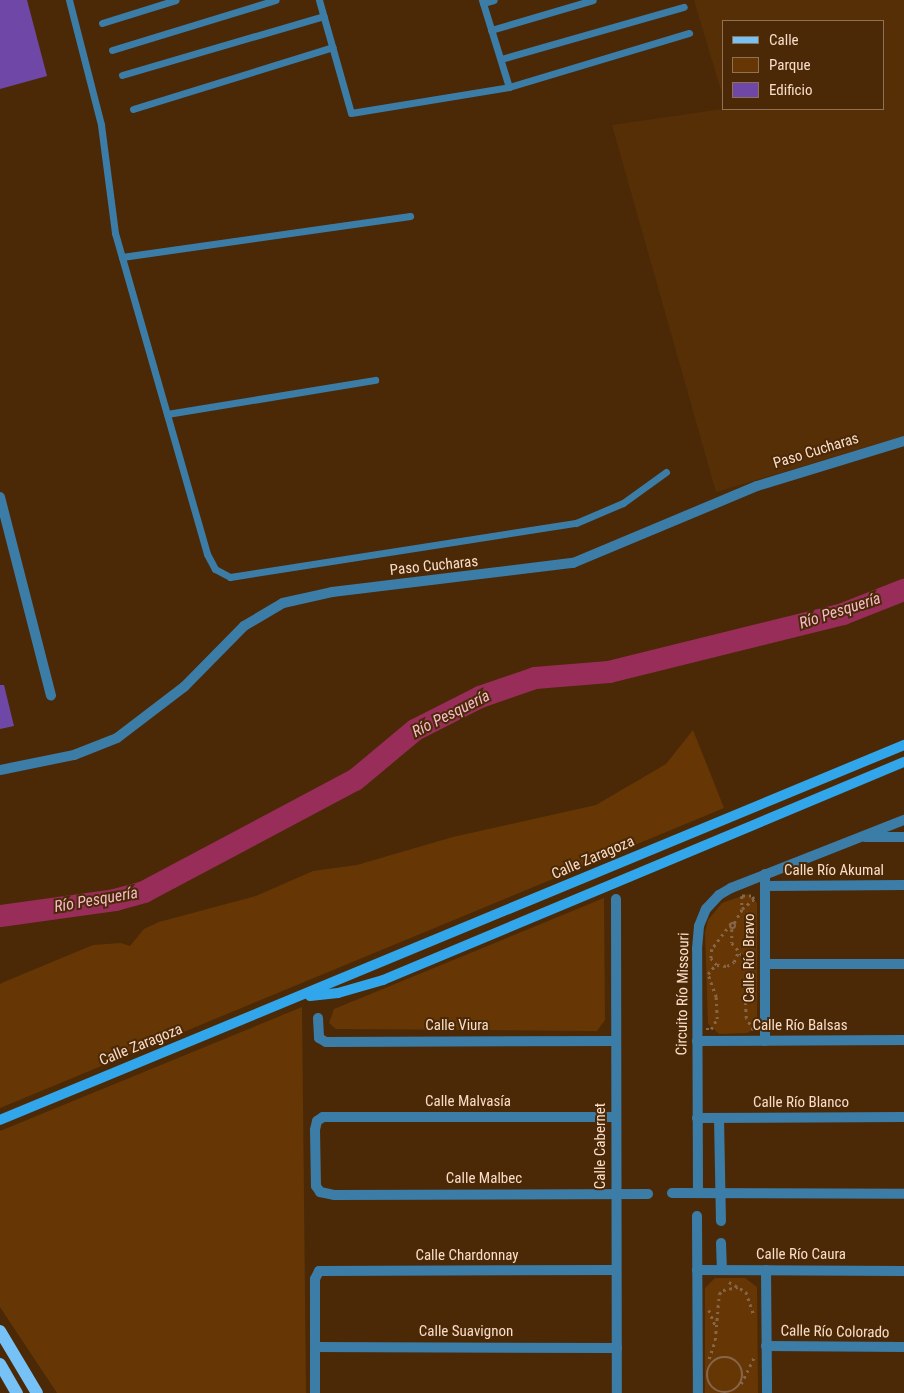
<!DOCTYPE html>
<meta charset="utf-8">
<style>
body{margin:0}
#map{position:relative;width:904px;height:1393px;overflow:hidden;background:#4b2907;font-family:"Roboto Condensed",sans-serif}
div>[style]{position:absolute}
.built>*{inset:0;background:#562f07}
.green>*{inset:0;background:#663704}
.river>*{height:22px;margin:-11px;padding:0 11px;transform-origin:11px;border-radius:11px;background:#992d59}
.building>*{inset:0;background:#6f48a7}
.path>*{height:2.5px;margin-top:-1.25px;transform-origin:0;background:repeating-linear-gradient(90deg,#866649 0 2.5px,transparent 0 6.5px)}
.path>.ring{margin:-1.25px;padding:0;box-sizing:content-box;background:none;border:2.5px solid #866649;border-radius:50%}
.lane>*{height:7px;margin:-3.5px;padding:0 3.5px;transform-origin:3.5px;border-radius:3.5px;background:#3c7da8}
.street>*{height:10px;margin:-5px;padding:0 5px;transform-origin:5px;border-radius:5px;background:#3c7da8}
.secondary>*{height:10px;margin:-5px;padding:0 5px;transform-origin:5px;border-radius:5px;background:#31a6ea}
.primary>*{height:12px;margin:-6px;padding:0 6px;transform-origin:6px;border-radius:6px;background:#76c2f6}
span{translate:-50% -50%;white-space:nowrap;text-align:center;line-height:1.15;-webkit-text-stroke:4px #4b2907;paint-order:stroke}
.street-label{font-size:15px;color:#f9ddc8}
.water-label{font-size:16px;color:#f5bacb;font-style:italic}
.legend{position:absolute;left:722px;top:20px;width:162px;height:90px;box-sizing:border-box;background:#4b2907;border:1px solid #917154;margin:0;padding:6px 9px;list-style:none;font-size:15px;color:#f9ddc8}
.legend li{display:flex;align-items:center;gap:10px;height:25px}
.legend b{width:25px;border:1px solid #917154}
</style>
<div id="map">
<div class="built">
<i style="clip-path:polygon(694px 0,904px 0,904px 436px,716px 492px,612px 125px,723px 109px,883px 109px,883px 21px,723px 21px,723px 97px)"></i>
</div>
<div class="green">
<i style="clip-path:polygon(693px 730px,724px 808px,0 1108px,0 984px,4px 982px,93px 945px,121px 943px,130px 946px,144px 929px,159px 922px,256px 896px,313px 871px,357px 865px,453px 837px,596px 805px,666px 764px)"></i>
<i style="clip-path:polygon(748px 894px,757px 903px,757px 1025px,748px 1033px,719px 1034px,708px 1024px,705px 933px,708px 920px,722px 903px)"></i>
<i style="clip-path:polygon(604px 898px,605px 1020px,597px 1031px,336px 1029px,329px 1023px,334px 1009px)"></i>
<i style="clip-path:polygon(302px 1007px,306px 1393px,57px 1393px,0 1307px,0 1131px)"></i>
<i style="clip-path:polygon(715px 1278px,745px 1278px,757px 1287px,758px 1393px,705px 1393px,705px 1288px)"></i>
</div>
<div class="river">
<i style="left:0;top:916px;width:116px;rotate:-7.9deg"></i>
<i style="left:115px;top:900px;width:30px;rotate:-15deg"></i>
<i style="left:144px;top:892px;width:239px;rotate:-28deg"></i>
<i style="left:355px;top:780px;width:78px;rotate:-39.8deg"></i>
<i style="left:415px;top:730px;width:73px;rotate:-26.9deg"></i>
<i style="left:480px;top:697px;width:58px;rotate:-19.1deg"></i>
<i style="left:535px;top:678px;width:74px;rotate:-4.6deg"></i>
<i style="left:609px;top:672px;width:241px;rotate:-13.9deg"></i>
<i style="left:843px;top:614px;width:66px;rotate:-21.5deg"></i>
</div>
<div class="building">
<i style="clip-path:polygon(0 0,27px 0,47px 76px,0 89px)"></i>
<i style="clip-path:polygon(0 685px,4px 685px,14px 726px,0 729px)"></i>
</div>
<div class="path">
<i class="ring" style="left:730px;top:923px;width:3.5px;height:3.5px"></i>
<i style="left:734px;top:923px;width:16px;rotate:-60deg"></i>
<i style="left:742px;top:909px;width:16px;rotate:-40deg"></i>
<i style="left:754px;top:899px;width:4px;rotate:-135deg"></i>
<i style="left:751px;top:896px;width:9px;rotate:180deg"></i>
<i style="left:742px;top:896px;width:13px;rotate:90deg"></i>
<i style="left:731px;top:924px;width:31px;rotate:127deg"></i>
<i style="left:712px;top:949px;width:9px;rotate:96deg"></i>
<i style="left:711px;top:958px;width:9px;rotate:49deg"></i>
<i style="left:717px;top:965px;width:10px;rotate:6deg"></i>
<i style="left:727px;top:966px;width:8px;rotate:-30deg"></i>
<i style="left:734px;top:962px;width:11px;rotate:-68deg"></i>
<i style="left:732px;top:929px;width:14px;rotate:90deg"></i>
<i style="left:732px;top:943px;width:33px;rotate:50deg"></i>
<i style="left:708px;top:974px;width:13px;rotate:-51deg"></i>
<i style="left:706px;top:1029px;width:5px"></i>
<i style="left:711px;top:1029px;width:12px;rotate:-59deg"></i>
<i style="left:717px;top:1019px;width:22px;rotate:-93deg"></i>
<i style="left:716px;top:997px;width:23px;rotate:-110deg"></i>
<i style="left:753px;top:1030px;width:14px;rotate:-120deg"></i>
<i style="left:746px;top:1018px;width:18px;rotate:-93deg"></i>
<i style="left:745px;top:1000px;width:24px;rotate:-68deg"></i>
<i style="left:729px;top:1282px;width:20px;rotate:30deg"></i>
<i style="left:746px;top:1292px;width:24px;rotate:71deg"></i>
<i style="left:709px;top:1310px;width:18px;rotate:68deg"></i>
<i class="ring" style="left:707px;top:1357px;width:33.5px;height:33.5px"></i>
<i style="left:709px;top:1359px;width:20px;rotate:-72deg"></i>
<i style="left:715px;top:1340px;width:46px;rotate:-85deg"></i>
<i style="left:719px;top:1294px;width:6px;rotate:-45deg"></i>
<i style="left:723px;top:1290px;width:15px;rotate:-11deg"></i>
<i style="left:741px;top:1384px;width:32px;rotate:-64deg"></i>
</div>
<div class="lane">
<i style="left:69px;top:0;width:129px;rotate:75.6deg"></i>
<i style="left:101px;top:125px;width:109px;rotate:82.6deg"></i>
<i style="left:115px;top:233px;width:334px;rotate:74deg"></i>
<i style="left:207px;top:554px;width:17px;rotate:62deg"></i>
<i style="left:215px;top:569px;width:17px;rotate:28deg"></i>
<i style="left:230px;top:577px;width:350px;rotate:-8.9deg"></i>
<i style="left:576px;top:523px;width:51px;rotate:-23.1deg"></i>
<i style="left:623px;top:503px;width:53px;rotate:-35.8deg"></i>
<i style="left:319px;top:0;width:117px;rotate:74.2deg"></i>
<i style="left:351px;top:113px;width:160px;rotate:-9.3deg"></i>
<i style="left:509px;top:87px;width:188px;rotate:-16.7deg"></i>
<i style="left:482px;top:0;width:91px;rotate:72.8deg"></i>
<i style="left:483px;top:3px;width:11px;rotate:-15deg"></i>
<i style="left:102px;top:23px;width:77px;rotate:-17.3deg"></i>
<i style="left:491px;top:30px;width:106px;rotate:-16.4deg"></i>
<i style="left:112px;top:50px;width:171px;rotate:-17deg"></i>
<i style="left:501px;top:59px;width:190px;rotate:-15.9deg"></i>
<i style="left:122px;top:75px;width:210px;rotate:-16.3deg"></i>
<i style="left:133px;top:109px;width:209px;rotate:-17.2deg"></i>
<i style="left:122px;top:257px;width:291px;rotate:-8.1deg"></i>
<i style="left:167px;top:414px;width:211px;rotate:-9.3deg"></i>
</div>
<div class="street">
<i style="left:0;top:497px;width:205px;rotate:75.6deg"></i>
<i style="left:0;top:770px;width:76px;rotate:-11.5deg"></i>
<i style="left:74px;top:755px;width:46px;rotate:-21.6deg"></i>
<i style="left:117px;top:738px;width:84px;rotate:-37.3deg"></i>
<i style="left:184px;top:687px;width:86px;rotate:-45.5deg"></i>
<i style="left:244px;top:626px;width:45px;rotate:-30.5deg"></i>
<i style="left:283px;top:603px;width:50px;rotate:-12.7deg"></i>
<i style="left:332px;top:592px;width:243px;rotate:-6.9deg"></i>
<i style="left:573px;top:563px;width:199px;rotate:-22.7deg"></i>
<i style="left:757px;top:486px;width:154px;rotate:-17deg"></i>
<i style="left:865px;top:837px;width:39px"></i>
<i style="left:765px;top:874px;width:167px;rotate:90deg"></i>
<i style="left:765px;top:886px;width:139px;rotate:-0.4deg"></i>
<i style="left:616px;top:899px;width:494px;rotate:89.9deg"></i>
<i style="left:765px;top:964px;width:139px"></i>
<i style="left:318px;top:1018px;width:20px;rotate:87deg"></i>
<i style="left:319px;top:1038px;width:8px;rotate:30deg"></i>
<i style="left:326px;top:1042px;width:290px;rotate:-0.2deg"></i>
<i style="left:697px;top:1041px;width:207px;rotate:-0.3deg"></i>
<i style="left:616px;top:1117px;width:293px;rotate:180deg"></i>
<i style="left:323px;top:1117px;width:7px;rotate:146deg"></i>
<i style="left:317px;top:1121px;width:9px;rotate:103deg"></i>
<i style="left:315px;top:1130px;width:56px;rotate:89deg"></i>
<i style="left:316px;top:1186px;width:7px;rotate:56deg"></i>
<i style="left:320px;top:1192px;width:14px;rotate:12deg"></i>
<i style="left:334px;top:1195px;width:314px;rotate:-0.2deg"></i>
<i style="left:697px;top:1118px;width:207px;rotate:-0.3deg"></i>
<i style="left:719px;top:1118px;width:103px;rotate:88.9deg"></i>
<i style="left:672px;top:1193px;width:232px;rotate:0.2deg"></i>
<i style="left:698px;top:1193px;width:244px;rotate:-90.2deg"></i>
<i style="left:697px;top:949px;width:23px;rotate:-85deg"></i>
<i style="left:699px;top:926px;width:18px;rotate:-68deg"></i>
<i style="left:706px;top:909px;width:19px;rotate:-47deg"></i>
<i style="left:719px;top:895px;width:14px;rotate:-30deg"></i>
<i style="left:731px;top:888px;width:186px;rotate:-21.5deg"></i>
<i style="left:697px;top:1216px;width:177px;rotate:89.7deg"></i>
<i style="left:721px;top:1243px;width:27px;rotate:88deg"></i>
<i style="left:697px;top:1270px;width:207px;rotate:0.3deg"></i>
<i style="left:766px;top:1270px;width:123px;rotate:89.5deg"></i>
<i style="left:766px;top:1346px;width:138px;rotate:0.4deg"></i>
<i style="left:315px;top:1347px;width:302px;rotate:0.2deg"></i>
<i style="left:315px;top:1393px;width:114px;rotate:-90deg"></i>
<i style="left:315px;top:1279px;width:9px;rotate:-63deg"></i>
<i style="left:319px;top:1271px;width:297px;rotate:-0.2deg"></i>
</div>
<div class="secondary">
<i style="left:310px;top:996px;width:28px;rotate:-6deg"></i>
<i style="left:338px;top:993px;width:47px;rotate:-16.1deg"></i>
<i style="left:383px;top:980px;width:565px;rotate:-22.71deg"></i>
<i style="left:0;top:1120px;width:979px;rotate:-22.53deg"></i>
</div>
<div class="primary">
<i style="left:0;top:1331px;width:72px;rotate:59.2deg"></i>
<i style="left:0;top:1364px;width:34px;rotate:60deg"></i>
</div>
<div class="street-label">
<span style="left:816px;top:451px;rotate:-17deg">Paso Cucharas</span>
<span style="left:434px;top:566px;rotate:-6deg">Paso Cucharas</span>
<span style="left:593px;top:858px;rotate:-23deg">Calle Zaragoza</span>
<span style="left:834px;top:871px">Calle Río Akumal</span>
<span style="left:750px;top:958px;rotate:-90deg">Calle Río Bravo</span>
<span style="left:683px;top:994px;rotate:-89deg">Circuito Río Missouri</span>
<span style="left:457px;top:1026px">Calle Viura</span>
<span style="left:800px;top:1026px">Calle Río Balsas</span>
<span style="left:141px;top:1045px;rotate:-22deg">Calle Zaragoza</span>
<span style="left:468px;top:1102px">Calle Malvasía</span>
<span style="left:801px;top:1103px">Calle Río Blanco</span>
<span style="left:601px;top:1146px;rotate:-90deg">Calle Cabernet</span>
<span style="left:484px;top:1179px">Calle Malbec</span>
<span style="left:801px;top:1255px">Calle Río Caura</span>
<span style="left:467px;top:1256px">Calle Chardonnay</span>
<span style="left:466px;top:1332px">Calle Suavignon</span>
<span style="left:835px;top:1332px;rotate:1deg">Calle Río Colorado</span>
</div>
<div class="water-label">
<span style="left:840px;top:611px;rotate:-18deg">Río Pesquería</span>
<span style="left:451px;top:714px;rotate:-27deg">Río Pesquería</span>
<span style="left:96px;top:900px;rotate:-10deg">Río Pesquería</span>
</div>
<ul class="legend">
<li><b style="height:6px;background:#76c2f6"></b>Calle</li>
<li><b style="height:14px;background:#663704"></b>Parque</li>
<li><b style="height:14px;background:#6f48a7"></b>Edificio</li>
</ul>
</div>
